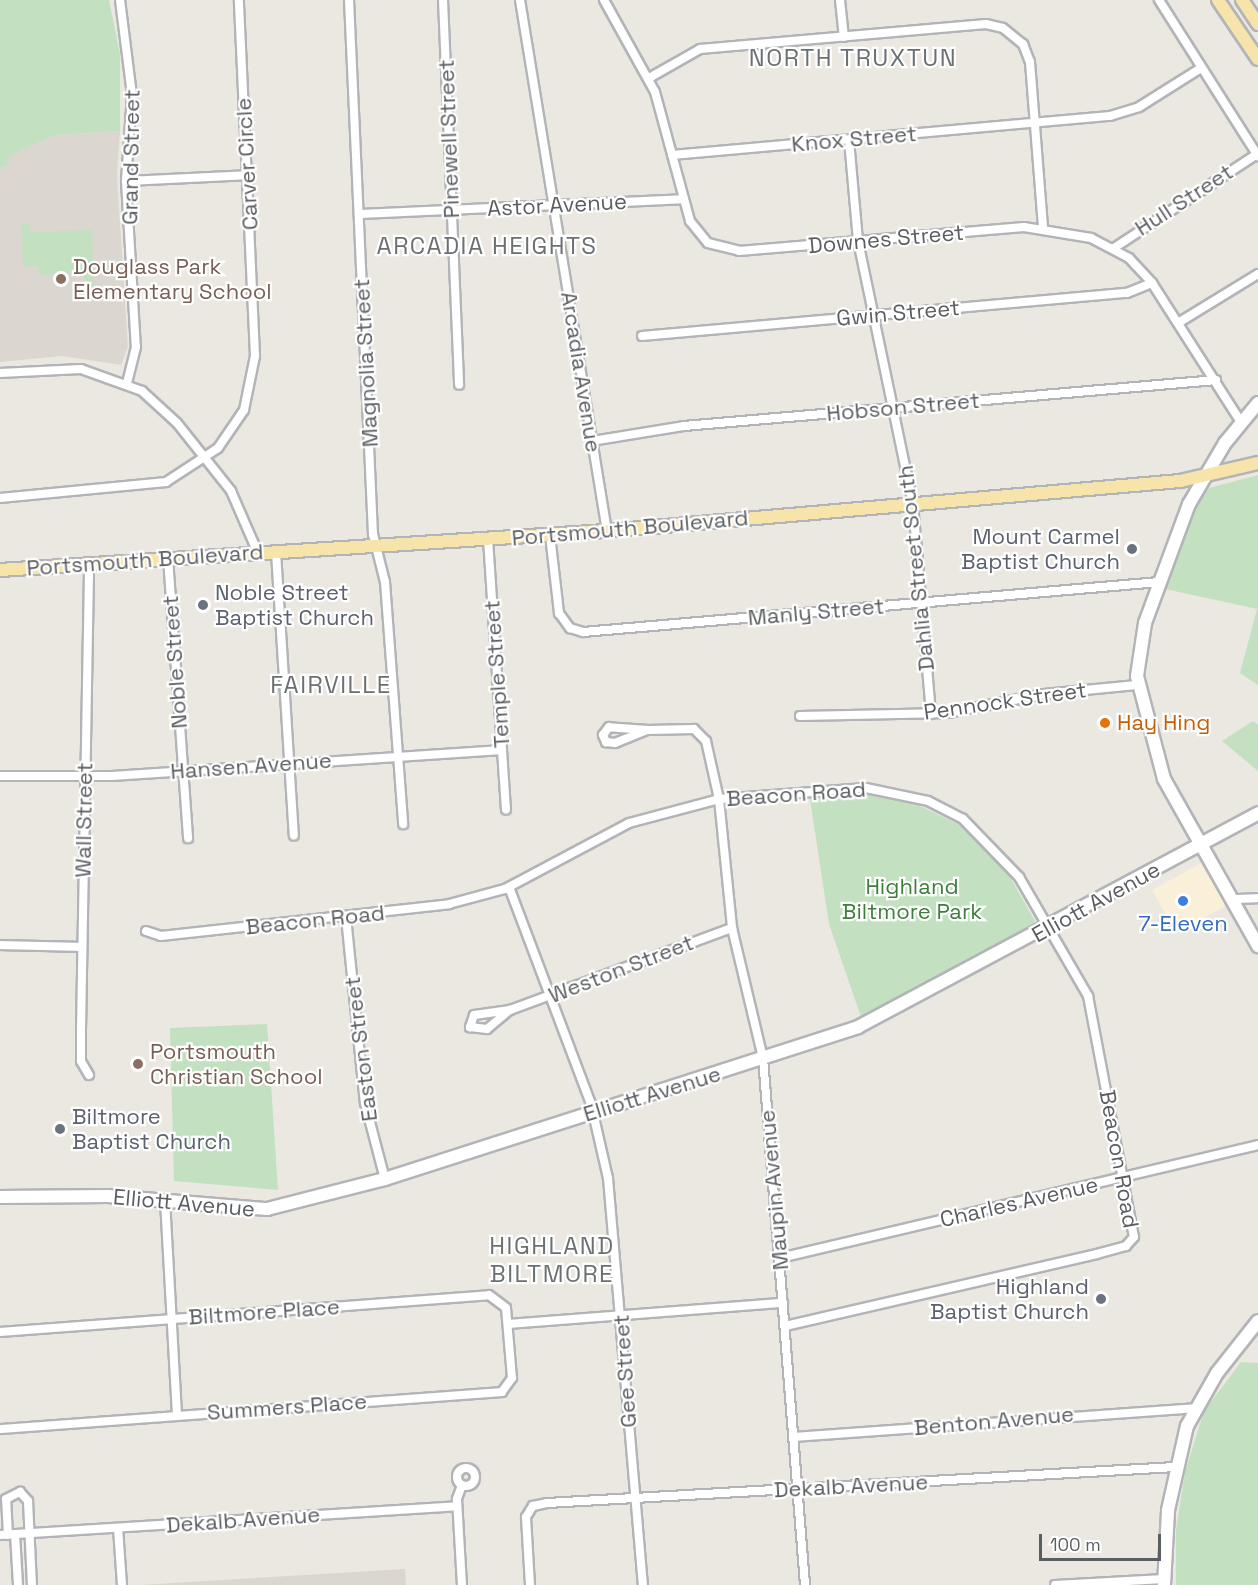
<!DOCTYPE html>
<style>
body{margin:0}
#map{position:relative;width:1258px;height:1585px;overflow:hidden;background:#ebe8e1;font-family:"Space Grotesk",sans-serif}
div>[style]{position:absolute}
.commercial>*{inset:0;background:#faefd8}
.education>*{inset:0;background:#dbd7d0}
.green>*{inset:0;background:#c3e1c0}
.roads{filter:drop-shadow(2px 0 #b2b4b8) drop-shadow(-2px 0 #b2b4b8) drop-shadow(0 2px #b2b4b8) drop-shadow(0 -2px #b2b4b8)}
.street>*{height:8px;margin:-4px;padding:0 4px;transform-origin:4px;border-radius:4px;background:#fff}
.street>.ring{margin:-4px;padding:0;box-sizing:content-box;background:none;border:8px solid #fff;border-radius:50%}
.secondary>*{height:12px;margin:-6px;padding:0 6px;transform-origin:6px;border-radius:6px;background:#fff}
.primary>*{height:12px;margin:-6px;padding:0 6px;transform-origin:6px;border-radius:6px;background:#f7e4ab}
.dots>*{width:16px;height:16px;translate:-50% -50%;box-sizing:border-box;border:3px solid #fff;border-radius:50%}
span{translate:-50% -50%;white-space:nowrap;text-align:center;line-height:1.15;-webkit-text-stroke:4.5px #fff;paint-order:stroke}
.street-label{font-size:22px;color:#5a5e61}
.education-label{font-size:22px;color:#785e54}
.left{translate:0 -50%;text-align:left}
.worship-label{font-size:22px;color:#5b616d}
.right{translate:-100% -50%;text-align:right}
.food-label{font-size:22px;color:#c56008}
.park-label{font-size:22px;color:#3e7e3b}
.shop-label{font-size:22px;color:#366cbe}
.neighbourhood-label{font-size:24px;color:#6b7073;letter-spacing:1.5px}
.scale{position:absolute;left:1039px;top:1534px;width:122px;height:27px;box-sizing:border-box;border:3px solid #5a5e61;border-top:0;padding-left:8px;font-size:18px;line-height:21px;white-space:nowrap;color:#5a5e61;-webkit-text-stroke:4px #fff;paint-order:stroke}
</style>
<div id="map">
<div class="commercial">
<i style="clip-path:polygon(1203px 862px,1227px 905px,1176px 933px,1152px 890px)"></i>
</div>
<div class="education">
<i style="clip-path:polygon(120px 131px,117px 176px,128px 347px,121px 365px,62px 356px,0 362px,0 167px,8px 166px,6px 157px,55px 135px)"></i>
<i style="clip-path:polygon(405px 1569px,406px 1585px,140px 1585px)"></i>
</div>
<div class="green">
<i style="clip-path:polygon(0 0,109px 0,120px 54px,120px 131px,55px 135px,7px 157px,8px 166px,0 167px)"></i>
<i style="clip-path:polygon(29px 223px,30px 232px,92px 230px,94px 289px,85px 289px,84px 273px,39px 275px,38px 266px,23px 267px,21px 224px)"></i>
<i style="clip-path:polygon(1258px 475px,1258px 685px,1240px 673px,1257px 609px,1165px 589px,1197px 505px,1209px 488px)"></i>
<i style="clip-path:polygon(1253px 721px,1258px 724px,1258px 771px,1222px 741px)"></i>
<i style="clip-path:polygon(865px 792px,903px 798px,958px 824px,1003px 865px,1039px 928px,862px 1020px,829px 924px,809px 793px)"></i>
<i style="clip-path:polygon(267px 1024px,278px 1190px,174px 1181px,170px 1028px)"></i>
<i style="clip-path:polygon(1241px 1362px,1258px 1363px,1258px 1585px,1176px 1585px,1176px 1530px,1185px 1472px,1204px 1411px)"></i>
</div>
<div class="roads">
<div class="street">
<i style="left:120px;top:0;width:96px;rotate:82.8deg"></i>
<i style="left:132px;top:95px;width:86px;rotate:94deg"></i>
<i style="left:126px;top:181px;width:166px;rotate:86.6deg"></i>
<i style="left:136px;top:347px;width:37px;rotate:104deg"></i>
<i style="left:349px;top:0;width:535px;rotate:87.43deg"></i>
<i style="left:373px;top:534px;width:49px;rotate:76deg"></i>
<i style="left:385px;top:582px;width:243px;rotate:85.7deg"></i>
<i style="left:443px;top:0;width:385px;rotate:87.6deg"></i>
<i style="left:520px;top:0;width:538px;rotate:80.7deg"></i>
<i style="left:604px;top:0;width:105px;rotate:61deg"></i>
<i style="left:655px;top:92px;width:134px;rotate:74.8deg"></i>
<i style="left:690px;top:221px;width:28px;rotate:51deg"></i>
<i style="left:708px;top:243px;width:32px;rotate:14deg"></i>
<i style="left:739px;top:251px;width:286px;rotate:-4.8deg"></i>
<i style="left:1024px;top:227px;width:68px;rotate:9.3deg"></i>
<i style="left:1091px;top:238px;width:43px;rotate:27.8deg"></i>
<i style="left:1129px;top:258px;width:34px;rotate:47deg"></i>
<i style="left:1152px;top:283px;width:165px;rotate:57.4deg"></i>
<i style="left:840px;top:0;width:37px;rotate:84deg"></i>
<i style="left:1159px;top:0;width:185px;rotate:57.6deg"></i>
<i style="left:649px;top:78px;width:59px;rotate:-29.6deg"></i>
<i style="left:700px;top:49px;width:287px;rotate:-5deg"></i>
<i style="left:986px;top:24px;width:17px;rotate:13deg"></i>
<i style="left:1003px;top:28px;width:26px;rotate:39deg"></i>
<i style="left:1023px;top:44px;width:19px;rotate:69deg"></i>
<i style="left:1030px;top:62px;width:166px;rotate:85.5deg"></i>
<i style="left:849px;top:140px;width:101px;rotate:84.9deg"></i>
<i style="left:858px;top:241px;width:269px;rotate:78.2deg"></i>
<i style="left:913px;top:504px;width:211px;rotate:85.1deg"></i>
<i style="left:672px;top:155px;width:440px;rotate:-5.1deg"></i>
<i style="left:1110px;top:116px;width:30px;rotate:-17deg"></i>
<i style="left:1139px;top:107px;width:73px;rotate:-32.2deg"></i>
<i style="left:126px;top:181px;width:121px;rotate:-2.8deg"></i>
<i style="left:359px;top:214px;width:325px;rotate:-2.6deg"></i>
<i style="left:1114px;top:248px;width:171px;rotate:-33.3deg"></i>
<i style="left:1178px;top:323px;width:94px;rotate:-31.5deg"></i>
<i style="left:642px;top:336px;width:487px;rotate:-5.1deg"></i>
<i style="left:1127px;top:293px;width:27px;rotate:-22deg"></i>
<i style="left:0;top:373px;width:81px;rotate:-2.8deg"></i>
<i style="left:81px;top:369px;width:65px;rotate:19.8deg"></i>
<i style="left:142px;top:391px;width:47px;rotate:42.4deg"></i>
<i style="left:177px;top:423px;width:87px;rotate:51.5deg"></i>
<i style="left:231px;top:491px;width:68px;rotate:66.5deg"></i>
<i style="left:592px;top:441px;width:93px;rotate:-9.3deg"></i>
<i style="left:684px;top:426px;width:534px;rotate:-4.94deg"></i>
<i style="left:0;top:498px;width:167px;rotate:-5.5deg"></i>
<i style="left:166px;top:482px;width:62px;rotate:-33.2deg"></i>
<i style="left:218px;top:448px;width:46px;rotate:-55.6deg"></i>
<i style="left:244px;top:410px;width:55px;rotate:-78.5deg"></i>
<i style="left:255px;top:356px;width:356px;rotate:-92.6deg"></i>
<i style="left:550px;top:535px;width:79px;rotate:83.4deg"></i>
<i style="left:559px;top:613px;width:19px;rotate:54deg"></i>
<i style="left:570px;top:628px;width:14px;rotate:17deg"></i>
<i style="left:583px;top:632px;width:578px;rotate:-4.96deg"></i>
<i style="left:488px;top:539px;width:271px;rotate:86.2deg"></i>
<i style="left:276px;top:552px;width:284px;rotate:86.4deg"></i>
<i style="left:168px;top:558px;width:281px;rotate:85.9deg"></i>
<i style="left:800px;top:716px;width:148px;rotate:-1.2deg"></i>
<i style="left:948px;top:713px;width:98px;rotate:-11.2deg"></i>
<i style="left:1044px;top:694px;width:93px;rotate:-5.5deg"></i>
<i style="left:648px;top:730px;width:39px;rotate:-176deg"></i>
<i style="left:609px;top:727px;width:10px;rotate:127deg"></i>
<i style="left:603px;top:735px;width:8px;rotate:67deg"></i>
<i style="left:606px;top:742px;width:9px;rotate:6deg"></i>
<i style="left:615px;top:743px;width:35px;rotate:-22deg"></i>
<i style="left:648px;top:730px;width:46px;rotate:-1.2deg"></i>
<i style="left:694px;top:729px;width:17px;rotate:45deg"></i>
<i style="left:706px;top:741px;width:59px;rotate:77.4deg"></i>
<i style="left:719px;top:799px;width:130px;rotate:84.2deg"></i>
<i style="left:732px;top:928px;width:134px;rotate:76.6deg"></i>
<i style="left:763px;top:1058px;width:529px;rotate:85.44deg"></i>
<i style="left:0;top:776px;width:112px"></i>
<i style="left:112px;top:776px;width:391px;rotate:-3.8deg"></i>
<i style="left:509px;top:887px;width:232px;rotate:69.3deg"></i>
<i style="left:591px;top:1104px;width:76px;rotate:77.1deg"></i>
<i style="left:608px;top:1178px;width:409px;rotate:85.1deg"></i>
<i style="left:1235px;top:899px;width:23px;rotate:-2deg"></i>
<i style="left:346px;top:917px;width:187px;rotate:84.2deg"></i>
<i style="left:365px;top:1103px;width:79px;rotate:75.3deg"></i>
<i style="left:146px;top:931px;width:16px;rotate:18deg"></i>
<i style="left:161px;top:936px;width:290px;rotate:-6.3deg"></i>
<i style="left:449px;top:904px;width:58px;rotate:-15deg"></i>
<i style="left:505px;top:889px;width:140px;rotate:-28deg"></i>
<i style="left:629px;top:823px;width:93px;rotate:-14.9deg"></i>
<i style="left:719px;top:799px;width:147px;rotate:-4.3deg"></i>
<i style="left:866px;top:788px;width:63px;rotate:11.8deg"></i>
<i style="left:928px;top:801px;width:39px;rotate:27deg"></i>
<i style="left:963px;top:819px;width:81px;rotate:46deg"></i>
<i style="left:1019px;top:877px;width:138px;rotate:59.9deg"></i>
<i style="left:1088px;top:996px;width:245px;rotate:79.2deg"></i>
<i style="left:1134px;top:1237px;width:12px;rotate:132deg"></i>
<i style="left:1126px;top:1246px;width:30px;rotate:165deg"></i>
<i style="left:1097px;top:1254px;width:320px;rotate:167deg"></i>
<i style="left:0;top:945px;width:81px;rotate:1.4deg"></i>
<i style="left:510px;top:1010px;width:36px;rotate:172deg"></i>
<i style="left:474px;top:1015px;width:13px;rotate:108deg"></i>
<i style="left:470px;top:1027px;width:17px;rotate:7deg"></i>
<i style="left:487px;top:1029px;width:30px;rotate:-40deg"></i>
<i style="left:510px;top:1010px;width:237px;rotate:-20.3deg"></i>
<i style="left:89px;top:1075px;width:16px;rotate:-120deg"></i>
<i style="left:81px;top:1061px;width:31px;rotate:-90deg"></i>
<i style="left:81px;top:1030px;width:467px;rotate:-89deg"></i>
<i style="left:165px;top:1200px;width:215px;rotate:86.8deg"></i>
<i style="left:780px;top:1258px;width:491px;rotate:-13.3deg"></i>
<i style="left:508px;top:1324px;width:276px;rotate:-4.4deg"></i>
<i style="left:0;top:1332px;width:490px;rotate:-4.3deg"></i>
<i style="left:489px;top:1295px;width:21px;rotate:37deg"></i>
<i style="left:506px;top:1308px;width:70px;rotate:85.1deg"></i>
<i style="left:512px;top:1378px;width:17px;rotate:126deg"></i>
<i style="left:502px;top:1392px;width:503px;rotate:175.78deg"></i>
<i style="left:794px;top:1437px;width:401px;rotate:-4.1deg"></i>
<i class="ring" style="left:457px;top:1468px;width:10px;height:10px"></i>
<i style="left:462px;top:1485px;width:15px;rotate:110deg"></i>
<i style="left:457px;top:1499px;width:86px;rotate:86.7deg"></i>
<i style="left:118px;top:1528px;width:57px;rotate:86deg"></i>
<i style="left:15px;top:1534px;width:51px;rotate:86.6deg"></i>
<i style="left:0;top:1535px;width:458px;rotate:-3.6deg"></i>
<i style="left:8px;top:1535px;width:36px;rotate:-93deg"></i>
<i style="left:6px;top:1499px;width:16px;rotate:-27deg"></i>
<i style="left:20px;top:1492px;width:12px;rotate:48deg"></i>
<i style="left:28px;top:1501px;width:84px;rotate:87.3deg"></i>
<i style="left:530px;top:1585px;width:68px;rotate:-93.4deg"></i>
<i style="left:526px;top:1517px;width:13px;rotate:-58deg"></i>
<i style="left:533px;top:1506px;width:14px;rotate:-12deg"></i>
<i style="left:547px;top:1503px;width:630px;rotate:-3.28deg"></i>
<i style="left:1055px;top:1585px;width:109px;rotate:-3.2deg"></i>
</div>
<div class="secondary">
<i style="left:1258px;top:403px;width:52px;rotate:129.5deg"></i>
<i style="left:1225px;top:443px;width:71px;rotate:120.5deg"></i>
<i style="left:1189px;top:504px;width:127px;rotate:110.3deg"></i>
<i style="left:1145px;top:623px;width:54px;rotate:98.6deg"></i>
<i style="left:1137px;top:676px;width:106px;rotate:75.3deg"></i>
<i style="left:1164px;top:779px;width:192px;rotate:60.6deg"></i>
<i style="left:0;top:1197px;width:108px;rotate:-0.5deg"></i>
<i style="left:108px;top:1196px;width:160px;rotate:4.7deg"></i>
<i style="left:267px;top:1209px;width:122px;rotate:-14.3deg"></i>
<i style="left:385px;top:1179px;width:497px;rotate:-17.8deg"></i>
<i style="left:858px;top:1027px;width:454px;rotate:-28.1deg"></i>
<i style="left:1164px;top:1585px;width:75px;rotate:-86.9deg"></i>
<i style="left:1168px;top:1510px;width:86px;rotate:-77.3deg"></i>
<i style="left:1187px;top:1426px;width:61px;rotate:-60.5deg"></i>
<i style="left:1217px;top:1373px;width:66px;rotate:-51.7deg"></i>
</div>
<div class="primary">
<i style="left:1218px;top:0;width:71px;rotate:55.9deg"></i>
<i style="left:1242px;top:0;width:29px;rotate:56deg"></i>
<i style="left:0;top:570px;width:608px;rotate:-3.68deg"></i>
<i style="left:607px;top:531px;width:575px;rotate:-4.99deg"></i>
<i style="left:1180px;top:481px;width:80px;rotate:-13deg"></i>
</div>
</div>
<div class="dots">
<i style="left:61px;top:279px;background:#8d6e63"></i>
<i style="left:1132px;top:549px;background:#6b7280"></i>
<i style="left:203px;top:605px;background:#6b7280"></i>
<i style="left:1105px;top:723px;background:#e8710a"></i>
<i style="left:1183px;top:901px;background:#3f7fe0"></i>
<i style="left:138px;top:1064px;background:#8d6e63"></i>
<i style="left:60px;top:1129px;background:#6b7280"></i>
<i style="left:1101px;top:1299px;background:#6b7280"></i>
</div>
<div class="street-label">
<span style="left:449px;top:139px;rotate:-92deg">Pinewell Street</span>
<span style="left:854px;top:139px;rotate:-5deg">Knox Street</span>
<span style="left:131px;top:157px;rotate:-89deg">Grand Street</span>
<span style="left:247px;top:164px;rotate:-93deg">Carver Circle</span>
<span style="left:1184px;top:200px;rotate:-33deg">Hull Street</span>
<span style="left:557px;top:205px;rotate:-3deg">Astor Avenue</span>
<span style="left:886px;top:239px;rotate:-5deg">Downes Street</span>
<span style="left:898px;top:313px;rotate:-5deg">Gwin Street</span>
<span style="left:366px;top:363px;rotate:-93deg">Magnolia Street</span>
<span style="left:581px;top:372px;rotate:81deg">Arcadia Avenue</span>
<span style="left:903px;top:407px;rotate:-5deg">Hobson Street</span>
<span style="left:630px;top:528px;rotate:-5deg">Portsmouth Boulevard</span>
<span style="left:145px;top:560px;rotate:-4deg">Portsmouth Boulevard</span>
<span style="left:916px;top:568px;rotate:-96deg">Dahlia Street South</span>
<span style="left:816px;top:612px;rotate:-5deg">Manly Street</span>
<span style="left:175px;top:662px;rotate:-94deg">Noble Street</span>
<span style="left:497px;top:674px;rotate:-94deg">Temple Street</span>
<span style="left:1005px;top:701px;rotate:-8deg">Pennock Street</span>
<span style="left:251px;top:766px;rotate:-4deg">Hansen Avenue</span>
<span style="left:796px;top:794px;rotate:-4deg">Beacon Road</span>
<span style="left:84px;top:820px;rotate:-89deg">Wall Street</span>
<span style="left:1096px;top:902px;rotate:-29deg">Elliott Avenue</span>
<span style="left:315px;top:920px;rotate:-6deg">Beacon Road</span>
<span style="left:621px;top:969px;rotate:-21deg">Weston Street</span>
<span style="left:361px;top:1049px;rotate:-97deg">Easton Street</span>
<span style="left:652px;top:1094px;rotate:-17deg">Elliott Avenue</span>
<span style="left:1119px;top:1159px;rotate:80deg">Beacon Road</span>
<span style="left:774px;top:1190px;rotate:-95deg">Maupin Avenue</span>
<span style="left:1019px;top:1202px;rotate:-13deg">Charles Avenue</span>
<span style="left:184px;top:1203px;rotate:5deg">Elliott Avenue</span>
<span style="left:264px;top:1312px;rotate:-4deg">Biltmore Place</span>
<span style="left:625px;top:1371px;rotate:-94deg">Gee Street</span>
<span style="left:287px;top:1407px;rotate:-4deg">Summers Place</span>
<span style="left:994px;top:1421px;rotate:-5deg">Benton Avenue</span>
<span style="left:851px;top:1486px;rotate:-3deg">Dekalb Avenue</span>
<span style="left:243px;top:1520px;rotate:-4deg">Dekalb Avenue</span>
</div>
<div class="education-label">
<span class="left" style="left:73px;top:279px">Douglass Park<br>Elementary School</span>
<span class="left" style="left:150px;top:1064px">Portsmouth<br>Christian School</span>
</div>
<div class="worship-label">
<span class="right" style="left:1120px;top:549px">Mount Carmel<br>Baptist Church</span>
<span class="left" style="left:215px;top:605px">Noble Street<br>Baptist Church</span>
<span class="left" style="left:72px;top:1129px">Biltmore<br>Baptist Church</span>
<span class="right" style="left:1089px;top:1299px">Highland<br>Baptist Church</span>
</div>
<div class="food-label">
<span class="left" style="left:1117px;top:723px">Hay Hing</span>
</div>
<div class="park-label">
<span style="left:912px;top:899px">Highland<br>Biltmore Park</span>
</div>
<div class="shop-label">
<span style="left:1183px;top:924px">7-Eleven</span>
</div>
<div class="neighbourhood-label">
<span style="left:853px;top:58px">NORTH TRUXTUN</span>
<span style="left:487px;top:246px">ARCADIA HEIGHTS</span>
<span style="left:331px;top:685px">FAIRVILLE</span>
<span style="left:552px;top:1260px">HIGHLAND<br>BILTMORE</span>
</div>
<div class="scale">100 m</div>
</div>
